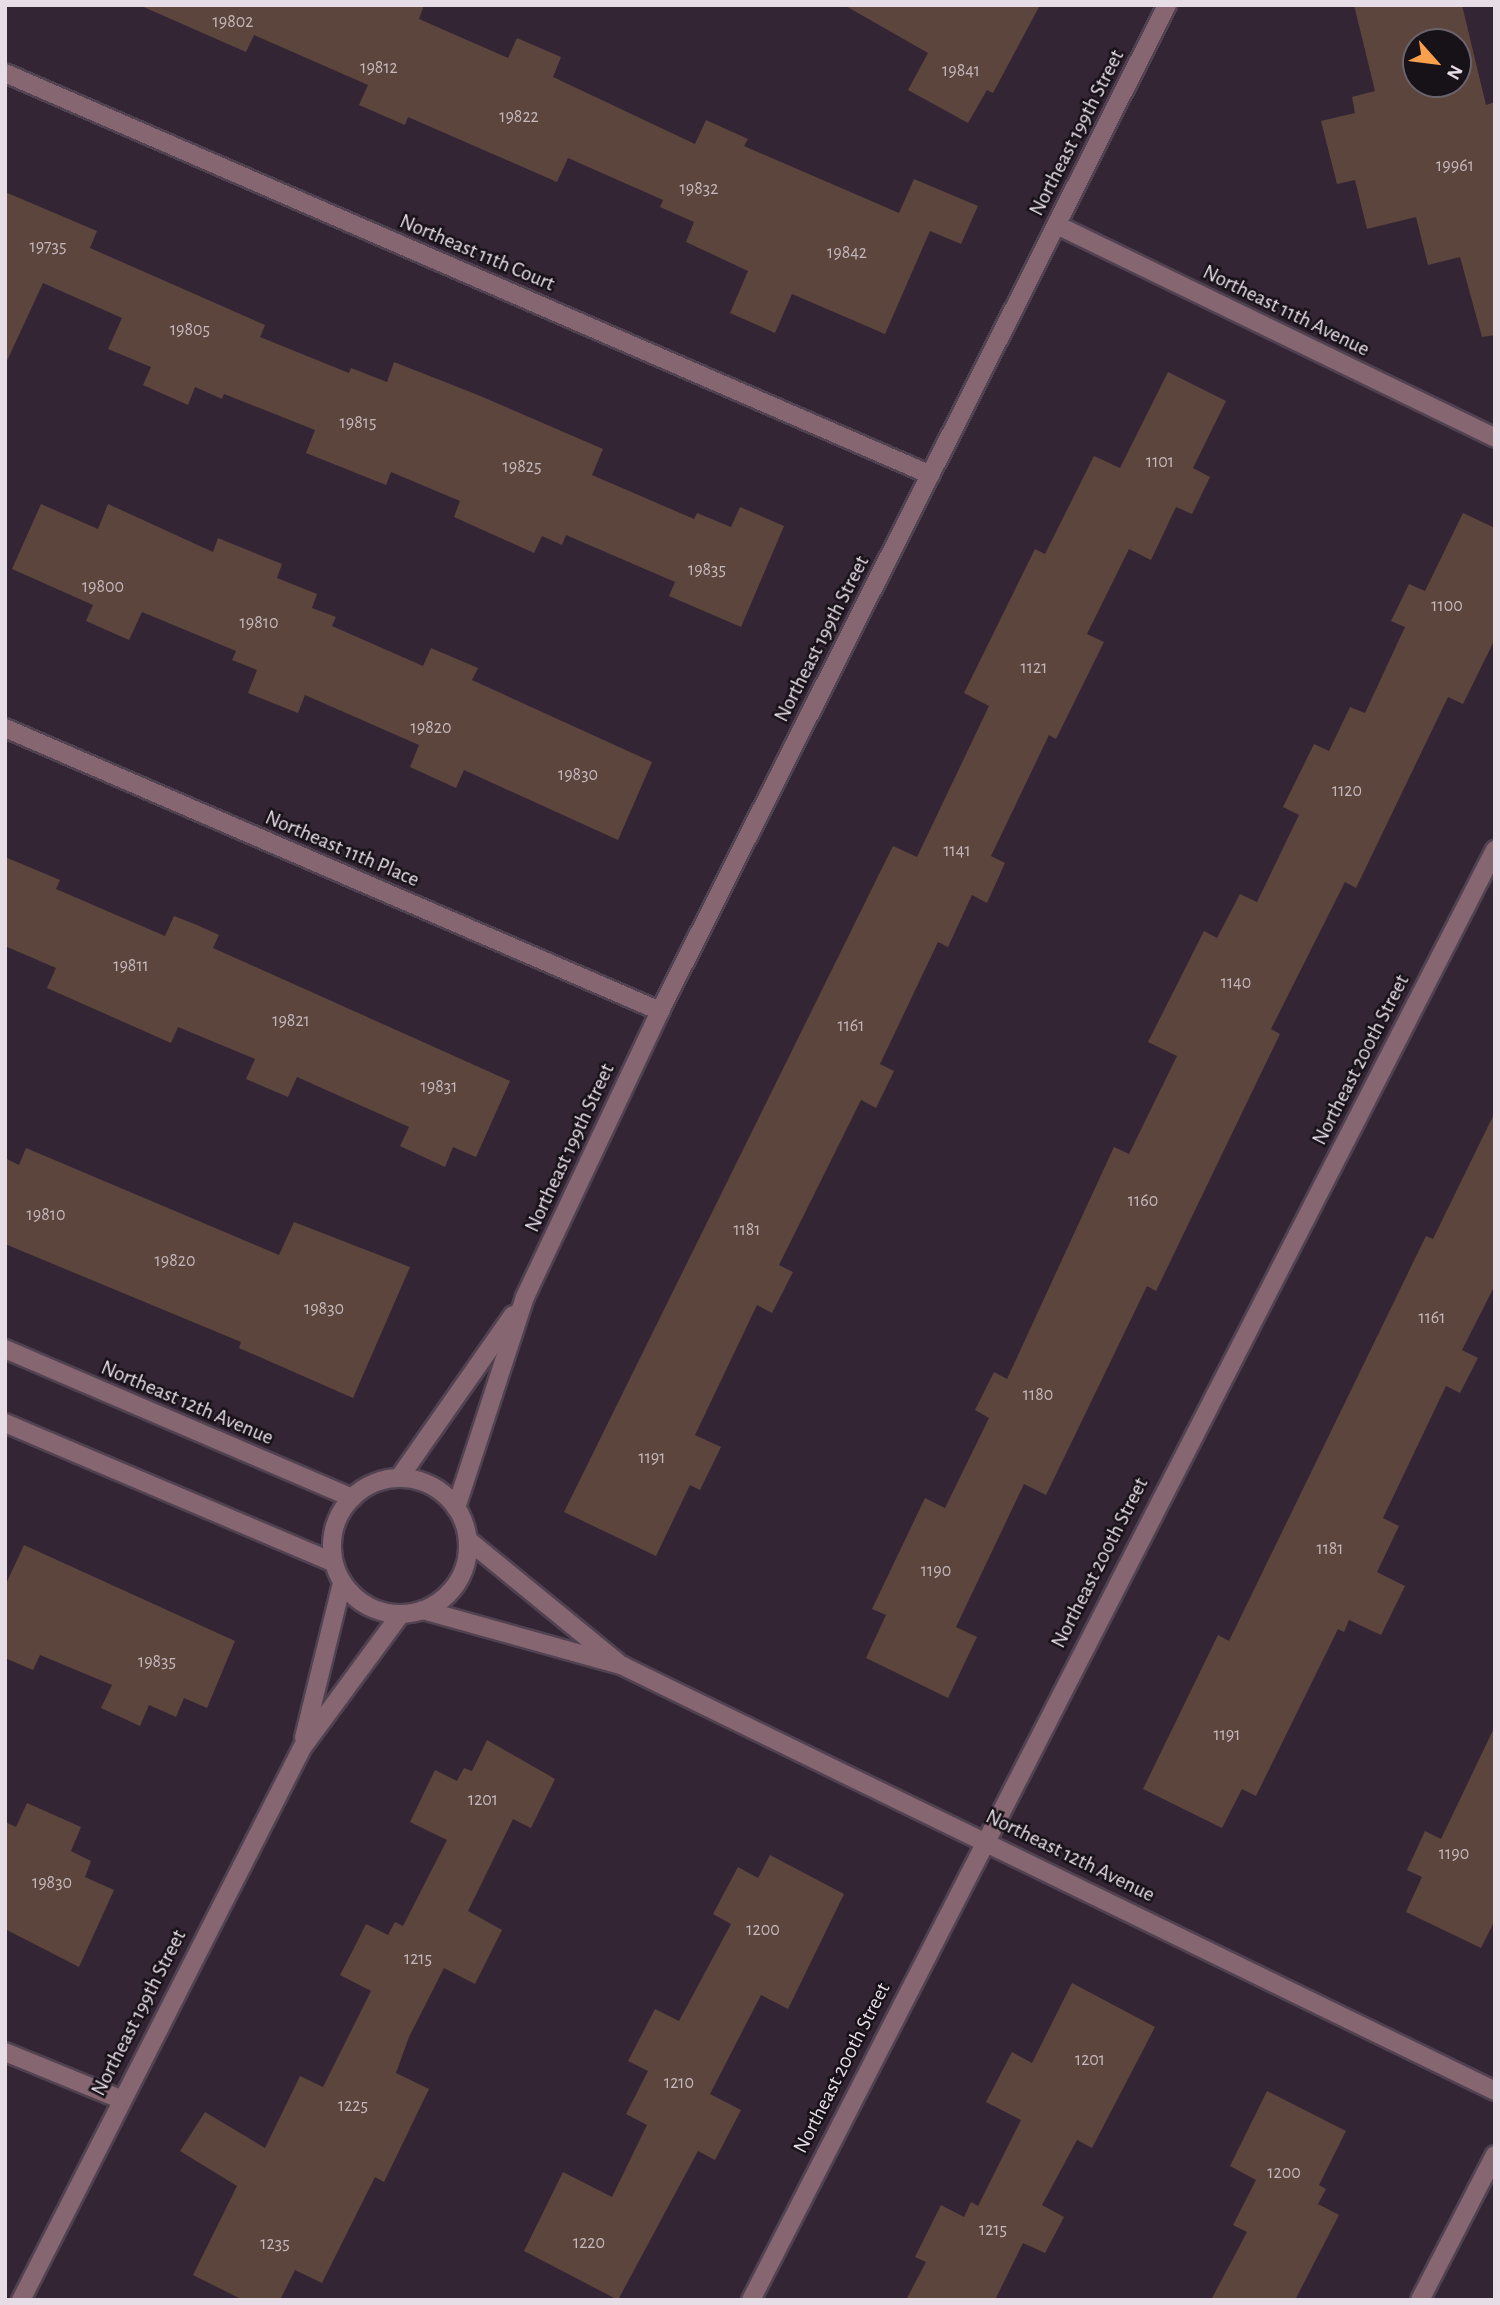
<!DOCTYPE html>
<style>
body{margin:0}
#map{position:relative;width:1500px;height:2305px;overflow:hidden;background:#342535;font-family:"Alegreya Sans",sans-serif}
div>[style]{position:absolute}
.building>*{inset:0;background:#5c453c}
.roads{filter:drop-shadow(2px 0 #514251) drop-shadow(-2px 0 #514251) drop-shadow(0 2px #514251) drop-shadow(0 -2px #514251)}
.minor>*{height:18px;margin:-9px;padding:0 9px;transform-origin:9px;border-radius:9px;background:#866671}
.minor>.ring{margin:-9px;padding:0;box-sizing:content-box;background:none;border:18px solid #866671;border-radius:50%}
span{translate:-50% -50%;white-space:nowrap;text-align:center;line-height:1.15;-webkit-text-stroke:5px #171118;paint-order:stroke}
.number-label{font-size:18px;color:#c4b7bc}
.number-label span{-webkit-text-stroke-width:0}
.street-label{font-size:21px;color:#e7dde7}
.frame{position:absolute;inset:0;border:7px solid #e7dde7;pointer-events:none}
.north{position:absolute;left:1402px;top:28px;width:70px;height:70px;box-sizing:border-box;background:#171118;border:2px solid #6a636b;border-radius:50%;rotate:118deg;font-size:19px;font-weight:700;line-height:28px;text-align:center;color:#e7dde7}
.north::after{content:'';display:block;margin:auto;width:24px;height:32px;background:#f9a04d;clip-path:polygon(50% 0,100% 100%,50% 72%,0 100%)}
</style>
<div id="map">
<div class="building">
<i style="clip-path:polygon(139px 5px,424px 5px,419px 19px,508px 58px,517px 38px,561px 57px,553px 77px,695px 144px,706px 120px,748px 139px,744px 146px,899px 213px,914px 179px,978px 206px,961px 244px,930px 231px,885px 334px,792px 294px,775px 333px,730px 313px,748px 271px,686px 242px,694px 222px,660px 207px,663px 200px,568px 158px,557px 182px,408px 117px,405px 125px,359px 105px,368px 85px,254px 35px,246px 52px)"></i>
<i style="clip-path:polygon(844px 5px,1040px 5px,993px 93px,987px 90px,968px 123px,908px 90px,928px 53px)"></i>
<i style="clip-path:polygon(evenodd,1354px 5px,1462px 5px,1486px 105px,1495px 102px,1495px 335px,1482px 337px,1460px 257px,1428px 265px,1416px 217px,1367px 229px,1355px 180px,1337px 184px,1321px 121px,1355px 113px,1352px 97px,1375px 91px,1354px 5px,1416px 42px,1458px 42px,1458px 84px,1416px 84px,1416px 42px)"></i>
<i style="clip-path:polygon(5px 192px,97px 231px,90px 248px,265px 325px,260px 337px,349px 373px,351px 368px,387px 382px,394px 362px,478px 395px,603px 449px,592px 475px,694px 519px,697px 513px,731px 527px,740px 507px,784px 526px,741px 627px,669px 596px,675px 582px,566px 535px,562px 545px,542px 536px,534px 553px,454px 517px,460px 501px,391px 472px,386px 485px,306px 453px,315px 430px,224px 394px,222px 399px,195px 387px,188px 405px,143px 385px,151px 367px,108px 349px,122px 318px,43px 283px,5px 365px)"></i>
<i style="clip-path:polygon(1168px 372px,1226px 401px,1193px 468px,1210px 477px,1192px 514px,1176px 507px,1151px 560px,1129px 549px,1087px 634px,1104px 642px,1056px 739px,1049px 735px,991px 856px,1005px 863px,987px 903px,972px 895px,948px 947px,938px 942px,880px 1064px,894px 1071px,876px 1108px,861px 1100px,779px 1265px,793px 1272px,772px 1313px,757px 1305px,695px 1435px,721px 1447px,700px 1490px,690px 1485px,656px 1556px,564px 1512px,893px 846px,917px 857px,989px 706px,964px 693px,1035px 549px,1045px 554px,1094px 456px,1120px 468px)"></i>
<i style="clip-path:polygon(41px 504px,98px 529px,108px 504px,213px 552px,218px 538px,282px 564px,277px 578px,317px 594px,312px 608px,336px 617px,332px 626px,423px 666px,431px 648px,478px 668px,472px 680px,652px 762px,618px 840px,464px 770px,456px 788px,410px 767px,419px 745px,305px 695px,298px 713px,248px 693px,257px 670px,232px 660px,236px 651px,142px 612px,129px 640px,86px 621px,93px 605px,12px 569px)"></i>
<i style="clip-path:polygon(1463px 513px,1495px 528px,1495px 639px,1463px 704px,1448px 697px,1356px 888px,1345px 882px,1271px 1029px,1280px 1034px,1156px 1291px,1147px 1286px,1046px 1495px,1024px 1484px,956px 1627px,977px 1637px,948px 1698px,866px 1658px,886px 1615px,872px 1609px,925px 1498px,945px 1508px,989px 1418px,975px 1410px,994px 1372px,1007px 1379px,1114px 1147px,1129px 1154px,1177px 1056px,1148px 1042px,1204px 931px,1217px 938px,1240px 894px,1257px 902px,1299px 815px,1283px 807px,1314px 744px,1329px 751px,1350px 707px,1365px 713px,1405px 627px,1391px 621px,1409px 584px,1425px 591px)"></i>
<i style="clip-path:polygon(5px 857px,60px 880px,56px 889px,165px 936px,174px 916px,197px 925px,219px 935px,213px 948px,510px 1081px,476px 1157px,453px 1147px,445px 1167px,400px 1146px,409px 1127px,297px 1077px,288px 1097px,246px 1079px,255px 1059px,178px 1027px,171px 1043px,47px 988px,56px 968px,5px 946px)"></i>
<i style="clip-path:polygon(1495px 1112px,1495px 1285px,1462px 1350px,1478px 1358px,1460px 1393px,1446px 1386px,1383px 1518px,1399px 1526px,1377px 1572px,1405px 1586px,1381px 1635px,1349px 1620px,1344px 1632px,1338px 1629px,1256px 1796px,1242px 1789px,1222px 1828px,1143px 1789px,1218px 1635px,1229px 1641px,1426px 1236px,1433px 1239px)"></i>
<i style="clip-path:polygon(26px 1148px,279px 1255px,294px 1222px,410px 1267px,353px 1398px,239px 1348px,241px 1342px,5px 1244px,5px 1158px,19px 1165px)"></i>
<i style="clip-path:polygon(24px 1545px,235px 1641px,207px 1708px,184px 1698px,176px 1717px,149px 1705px,140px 1726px,101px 1708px,112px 1685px,40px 1655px,33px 1670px,5px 1658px,5px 1586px)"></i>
<i style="clip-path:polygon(1495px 1726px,1495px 1920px,1481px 1948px,1406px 1912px,1422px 1877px,1407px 1870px,1425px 1831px,1441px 1839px)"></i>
<i style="clip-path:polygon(487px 1740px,555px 1779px,531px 1828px,513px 1819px,468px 1911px,502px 1930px,475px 1984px,444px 1968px,409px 2037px,396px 2073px,429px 2089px,384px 2182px,375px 2177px,322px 2283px,295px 2270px,280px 2300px,243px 2300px,193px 2275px,237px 2186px,180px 2151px,205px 2112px,265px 2148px,300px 2076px,323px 2087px,371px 1991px,340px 1975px,353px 1950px,366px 1924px,388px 1935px,395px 1922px,403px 1926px,447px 1840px,410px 1822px,435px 1770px,457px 1781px,464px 1768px,472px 1771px)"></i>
<i style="clip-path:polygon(27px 1803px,81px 1827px,71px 1851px,91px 1861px,85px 1877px,114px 1890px,79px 1967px,5px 1929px,5px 1822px,16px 1827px)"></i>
<i style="clip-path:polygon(770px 1855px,844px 1894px,788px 2009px,761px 1995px,710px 2094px,741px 2110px,715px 2160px,698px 2151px,618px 2300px,524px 2251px,563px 2172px,612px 2197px,647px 2125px,626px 2114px,648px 2071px,628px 2061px,655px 2009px,679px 2021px,731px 1924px,713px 1914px,738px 1867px,758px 1878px)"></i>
<i style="clip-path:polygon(1072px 1983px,1155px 2027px,1092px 2148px,1077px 2140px,1042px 2205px,1064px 2217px,1045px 2253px,1023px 2243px,995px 2300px,906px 2300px,926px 2262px,915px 2257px,941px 2205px,964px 2217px,971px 2202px,978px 2206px,1021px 2120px,986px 2102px,1012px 2052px,1032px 2063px)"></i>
<i style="clip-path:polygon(1267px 2091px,1346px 2131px,1319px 2185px,1326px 2189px,1318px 2204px,1339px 2215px,1295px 2300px,1211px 2300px,1247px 2232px,1233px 2225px,1256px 2180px,1230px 2166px)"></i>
</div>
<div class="roads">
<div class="minor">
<i style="left:5px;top:73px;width:1009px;rotate:23.47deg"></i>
<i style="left:1057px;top:225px;width:487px;rotate:25.9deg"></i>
<i style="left:5px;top:728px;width:714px;rotate:23.37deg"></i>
<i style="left:5px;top:1349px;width:378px;rotate:23.2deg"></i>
<i style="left:5px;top:1423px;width:356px;rotate:23deg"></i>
<i class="ring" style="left:332px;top:1478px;width:118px;height:118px"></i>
<i style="left:399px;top:1478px;width:199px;rotate:-55deg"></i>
<i style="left:456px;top:1508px;width:222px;rotate:-71.9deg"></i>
<i style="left:525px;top:1297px;width:316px;rotate:-64.7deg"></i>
<i style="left:660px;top:1011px;width:1127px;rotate:-63.25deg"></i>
<i style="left:468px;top:1540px;width:193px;rotate:39.3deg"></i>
<i style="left:423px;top:1610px;width:208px;rotate:15.6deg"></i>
<i style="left:623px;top:1666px;width:970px;rotate:25.98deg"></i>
<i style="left:304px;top:1738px;width:160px;rotate:-76.2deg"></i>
<i style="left:5px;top:2052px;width:124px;rotate:22.2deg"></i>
<i style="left:21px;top:2300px;width:619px;rotate:-63.02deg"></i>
<i style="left:302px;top:1748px;width:165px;rotate:-53.6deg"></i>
<i style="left:751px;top:2300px;width:1630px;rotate:-62.84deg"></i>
<i style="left:1420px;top:2300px;width:163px;rotate:-62.7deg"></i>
</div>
</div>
<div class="number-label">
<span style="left:233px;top:22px">19802</span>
<span style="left:379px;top:68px">19812</span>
<span style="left:961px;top:71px">19841</span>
<span style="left:519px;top:117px">19822</span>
<span style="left:1455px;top:166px">19961</span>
<span style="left:699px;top:189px">19832</span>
<span style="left:48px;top:247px">19735</span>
<span style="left:847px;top:253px">19842</span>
<span style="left:190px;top:330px">19805</span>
<span style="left:358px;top:423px">19815</span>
<span style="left:1160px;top:462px">1101</span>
<span style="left:522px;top:467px">19825</span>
<span style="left:707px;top:570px">19835</span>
<span style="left:103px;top:587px">19800</span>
<span style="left:1447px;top:606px">1100</span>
<span style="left:259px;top:623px">19810</span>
<span style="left:1034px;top:668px">1121</span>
<span style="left:431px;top:728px">19820</span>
<span style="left:578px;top:775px">19830</span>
<span style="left:1347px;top:791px">1120</span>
<span style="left:957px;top:851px">1141</span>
<span style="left:131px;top:966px">19811</span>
<span style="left:1236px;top:983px">1140</span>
<span style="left:291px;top:1021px">19821</span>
<span style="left:851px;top:1026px">1161</span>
<span style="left:439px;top:1087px">19831</span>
<span style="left:1143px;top:1201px">1160</span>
<span style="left:46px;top:1215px">19810</span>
<span style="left:747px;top:1230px">1181</span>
<span style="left:175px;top:1261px">19820</span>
<span style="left:324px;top:1309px">19830</span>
<span style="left:1432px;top:1318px">1161</span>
<span style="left:1038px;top:1395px">1180</span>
<span style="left:652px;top:1458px">1191</span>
<span style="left:1330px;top:1549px">1181</span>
<span style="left:936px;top:1571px">1190</span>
<span style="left:157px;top:1662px">19835</span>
<span style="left:1227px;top:1735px">1191</span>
<span style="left:483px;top:1800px">1201</span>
<span style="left:1454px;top:1854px">1190</span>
<span style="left:52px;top:1883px">19830</span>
<span style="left:763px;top:1930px">1200</span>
<span style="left:418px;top:1959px">1215</span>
<span style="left:1090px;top:2060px">1201</span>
<span style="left:679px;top:2083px">1210</span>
<span style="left:353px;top:2106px">1225</span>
<span style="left:1284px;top:2173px">1200</span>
<span style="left:993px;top:2230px">1215</span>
<span style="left:589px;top:2243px">1220</span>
<span style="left:275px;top:2244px">1235</span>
</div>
<div class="street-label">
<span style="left:1077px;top:133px;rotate:-63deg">Northeast 199th Street</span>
<span style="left:477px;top:253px;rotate:23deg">Northeast 11th Court</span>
<span style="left:1286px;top:311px;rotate:26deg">Northeast 11th Avenue</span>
<span style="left:822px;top:639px;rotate:-63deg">Northeast 199th Street</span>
<span style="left:342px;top:849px;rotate:23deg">Northeast 11th Place</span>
<span style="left:1361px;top:1060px;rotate:-63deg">Northeast 200th Street</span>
<span style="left:570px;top:1148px;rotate:-65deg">Northeast 199th Street</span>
<span style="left:187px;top:1403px;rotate:23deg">Northeast 12th Avenue</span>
<span style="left:1100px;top:1563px;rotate:-63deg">Northeast 200th Street</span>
<span style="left:1070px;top:1856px;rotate:26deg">Northeast 12th Avenue</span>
<span style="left:139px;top:2013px;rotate:-63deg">Northeast 199th Street</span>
<span style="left:842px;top:2068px;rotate:-63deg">Northeast 200th Street</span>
</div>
<div class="frame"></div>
<div class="north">N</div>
</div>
